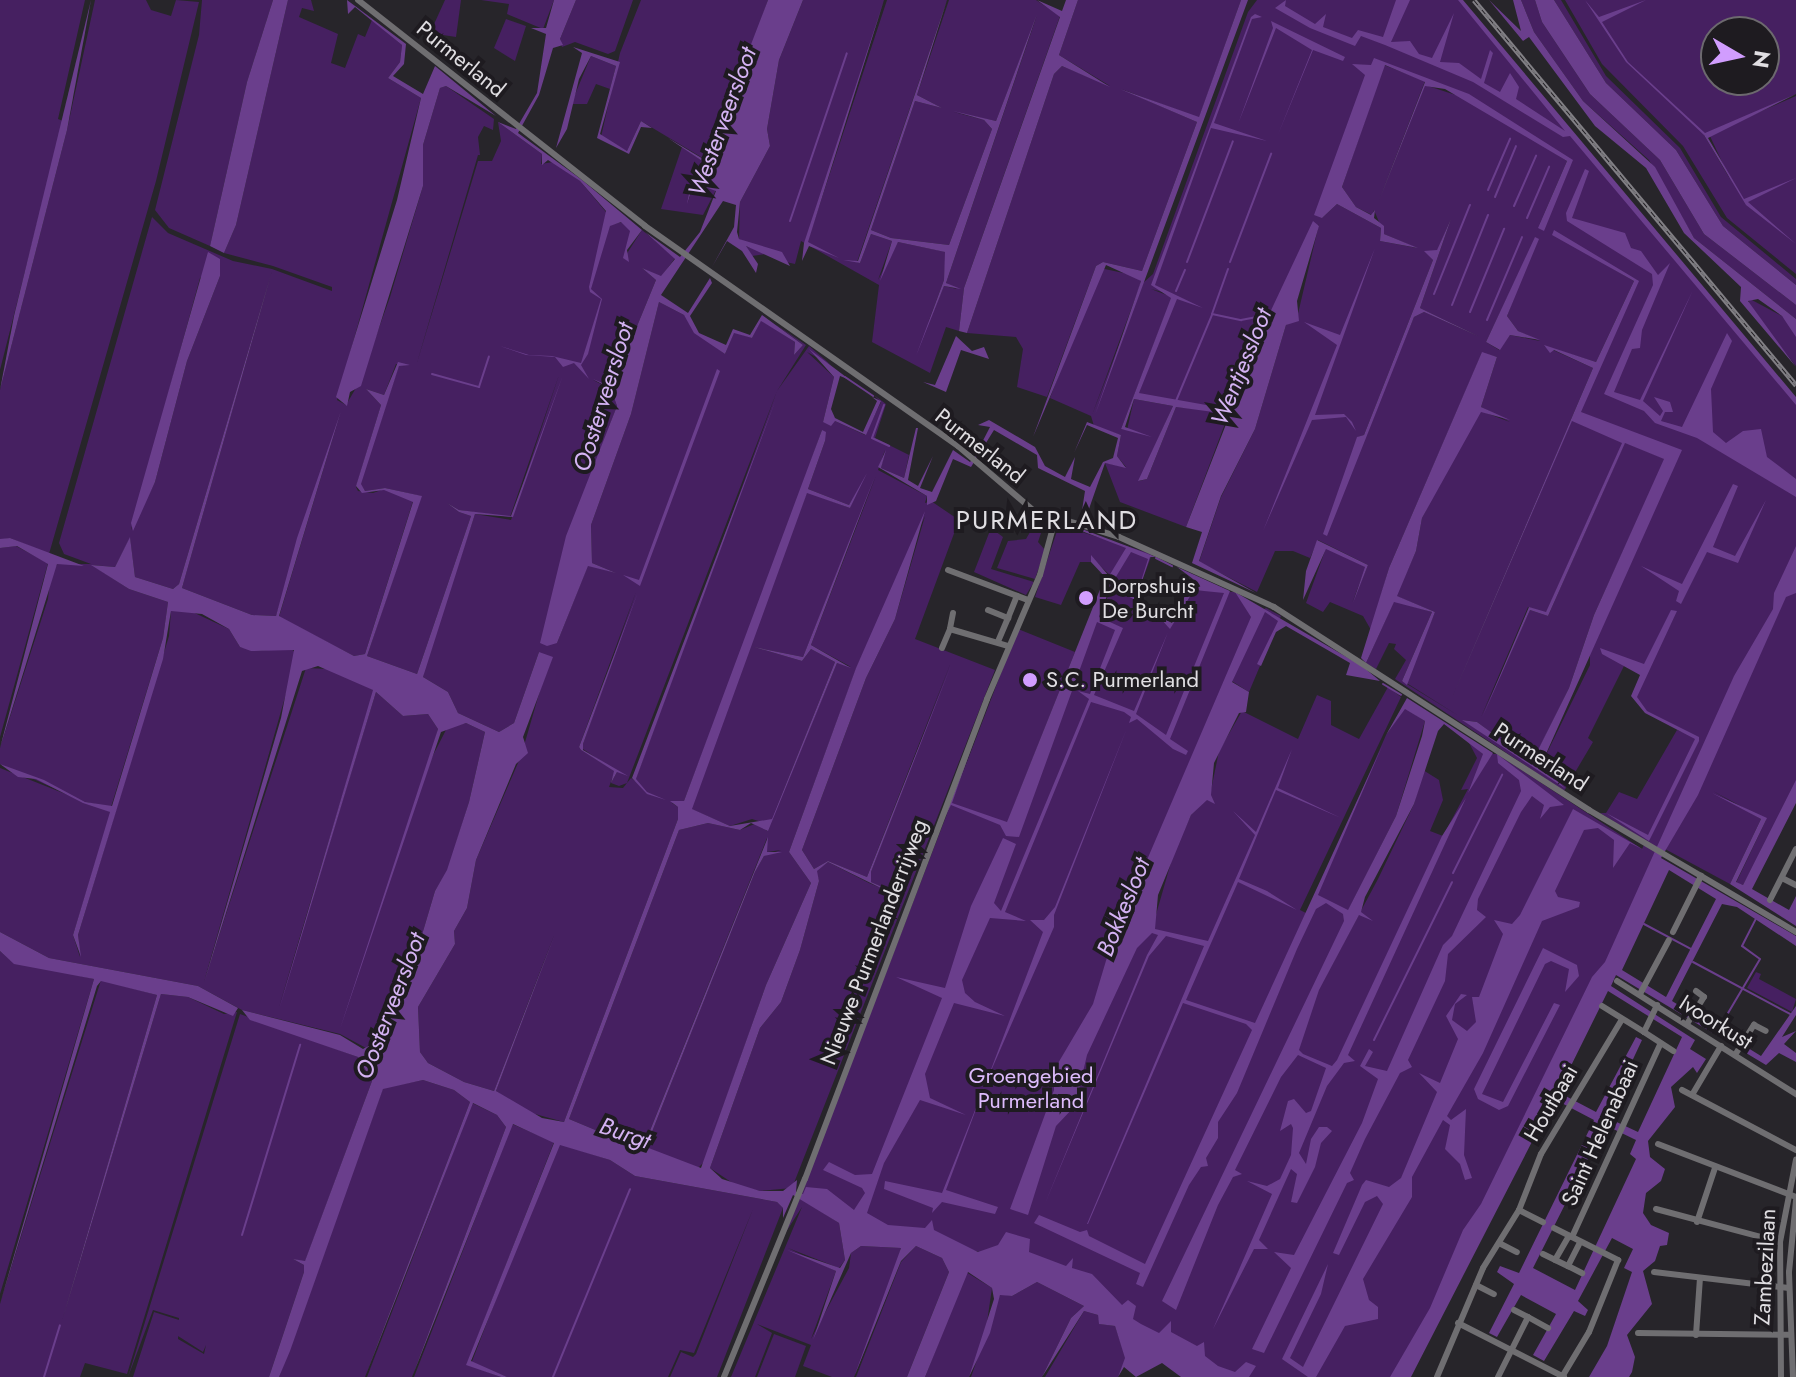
<!DOCTYPE html>
<style>
body{margin:0}
#map{position:relative;width:1796px;height:1377px;overflow:hidden;background:#27252a;font-family:Jost,sans-serif}
div>[style]{position:absolute}
.green>*{inset:0;background:#462061}
.water>*{inset:0;background:#6a3e8c}
.stream>*{height:2px;margin:-1px;padding:0 1px;transform-origin:1px;border-radius:1px;background:#6a3e8c}
.minor>*{height:6px;margin:-3px;padding:0 3px;transform-origin:3px;border-radius:3px;background:#6f6e71}
.rail>*{height:5px;margin-top:-2.5px;transform-origin:0;background:repeating-linear-gradient(90deg,#1e1b20 0 6px,#828085 0 12px);box-sizing:border-box;border-block:2px solid #828085}
.dots>*{width:22px;height:22px;translate:-50% -50%;box-sizing:border-box;border:4px solid #1e1b20;border-radius:50%}
span{translate:-50% -50%;white-space:nowrap;text-align:center;line-height:1.15;-webkit-text-stroke:8px #1e1b20;paint-order:stroke}
.street-label{font-size:22px;color:#e0dee2}
.poi-label{font-size:22px;color:#e0dee2}
.left{translate:0 -50%;text-align:left}
.park-label{font-size:22px;color:#ddbbfc}
.water-label{font-size:24px;color:#d4b2f3;font-style:italic}
.quarter-label{font-size:26px;color:#e0dee2;letter-spacing:2px}
.north{position:absolute;left:1700px;top:16px;width:80px;height:80px;box-sizing:border-box;background:#1e1b20;border:2px solid #6c696e;border-radius:50%;rotate:99deg;font-size:22px;font-weight:700;line-height:32px;text-align:center;color:#e0dee2}
.north::after{content:'';display:block;margin:auto;width:28px;height:36px;background:#d19dfe;clip-path:polygon(50% 0,100% 100%,50% 72%,0 100%)}
</style>
<div id="map">
<div class="green">
<i style="clip-path:polygon(0 0,85px 0,58px 119px,63px 121px,0 370px)"></i>
<i style="clip-path:polygon(95px 0,146px 0,151px 10px,171px 16px,176px 0,199px 2px,156px 181px,49px 554px,10px 538px,0 540px,0 390px,67px 130px)"></i>
<i style="clip-path:polygon(202px 0,273px 0,247px 82px,210px 246px,169px 228px,155px 210px,199px 35px)"></i>
<i style="clip-path:polygon(evenodd,288px 0,311px 0,314px 11px,302px 8px,299px 17px,338px 34px,331px 63px,345px 68px,358px 34px,365px 37px,372px 20px,402px 45px,400px 62px,388px 78px,421px 98px,337px 400px,346px 405px,360px 381px,390px 297px,423px 186px,423px 145px,440px 88px,446px 86px,494px 119px,493px 130px,484px 126px,478px 137px,480px 155px,478px 155px,416px 366px,478px 161px,492px 161px,501px 141px,498px 122px,542px 154px,541px 164px,553px 162px,580px 181px,606px 212px,610px 225px,622px 222px,631px 231px,624px 258px,642px 230px,675px 258px,661px 277px,642px 268px,656px 280px,612px 387px,593px 380px,611px 389px,617px 406px,568px 535px,561px 567px,557px 643px,588px 565px,616px 573px,592px 563px,591px 525px,631px 414px,659px 302px,684px 315px,701px 336px,725px 354px,734px 332px,752px 338px,761px 320px,795px 342px,794px 355px,803px 345px,775px 324px,806px 345px,777px 391px,809px 346px,831px 365px,807px 352px,834px 377px,823px 422px,835px 421px,865px 435px,881px 402px,874px 395px,886px 404px,875px 438px,909px 455px,904px 478px,881px 468px,885px 450px,878px 470px,927px 496px,925px 503px,931px 501px,959px 520px,915px 639px,995px 670px,792px 1188px,760px 1191px,737px 1186px,710px 1168px,760px 1028px,781px 1002px,800px 950px,819px 881px,816px 871px,828px 862px,869px 883px,898px 895px,871px 882px,871px 872px,951px 662px,867px 877px,828px 861px,814px 869px,802px 850px,866px 678px,895px 619px,925px 516px,856px 669px,789px 852px,811px 883px,766px 985px,704px 1162px,696px 1170px,646px 1147px,755px 872px,764px 856px,781px 850px,767px 852px,767px 838px,645px 1143px,636px 1147px,569px 1119px,679px 830px,708px 823px,740px 830px,757px 823px,767px 831px,837px 663px,851px 667px,811px 645px,876px 476px,803px 657px,754px 647px,802px 661px,811px 649px,835px 662px,772px 819px,768px 824px,752px 819px,730px 826px,691px 809px,732px 675px,684px 801px,672px 803px,678px 807px,678px 819px,564px 1122px,524px 1111px,496px 1091px,555px 933px,494px 1091px,464px 1082px,428px 1063px,420px 1052px,418px 1007px,455px 944px,454px 931px,467px 908px,476px 860px,521px 756px,548px 663px,539px 652px,514px 723px,499px 732px,458px 713px,448px 692px,423px 677px,425px 664px,475px 514px,511px 520px,559px 375px,510px 517px,459px 510px,447px 503px,459px 512px,471px 516px,417px 674px,367px 656px,421px 496px,385px 488px,365px 491px,360px 484px,399px 365px,409px 368px,396px 364px,384px 395px,366px 389px,381px 405px,356px 487px,358px 491px,373px 493px,384px 489px,413px 501px,365px 654px,354px 656px,279px 617px,341px 411px,276px 616px,252px 615px,182px 588px,272px 271px,179px 584px,173px 589px,135px 577px,130px 538px,115px 567px,92px 565px,129px 589px,168px 602px,163px 638px,111px 807px,85px 802px,0 764px,0 748px,48px 599px,50px 579px,57px 564px,91px 564px,64px 554px,59px 543px,152px 217px,168px 233px,233px 261px,272px 269px,332px 291px,332px 287px,273px 266px,224px 253px,236px 225px,288px 0,220px 259px,220px 276px,187px 361px,155px 482px,131px 530px,200px 278px,220px 259px,288px 0,777px 391px,635px 781px,631px 778px,623px 788px,609px 787px,615px 771px,581px 750px,579px 747px,636px 592px,583px 744px,583px 749px,617px 772px,611px 783px,619px 786px,627px 783px,777px 391px,288px 0,822px 430px,825px 441px,808px 489px,849px 505px,853px 499px,850px 508px,807px 492px,769px 593px,765px 591px,822px 430px)"></i>
<i style="clip-path:polygon(445px 0,461px 0,456px 37px,430px 33px)"></i>
<i style="clip-path:polygon(481px 0,554px 0,543px 29px,507px 14px,509px 4px)"></i>
<i style="clip-path:polygon(576px 0,633px 0,615px 51px,608px 54px,575px 42px,562px 47px,560px 39px)"></i>
<i style="clip-path:polygon(641px 0,768px 0,711px 163px,641px 121px,627px 151px,601px 137px,620px 53px)"></i>
<i style="clip-path:polygon(803px 0,884px 0,808px 240px,887px 0,947px 0,857px 262px,844px 258px,860px 263px,871px 234px,892px 241px,878px 280px,898px 242px,946px 252px,944px 280px,928px 323px,944px 286px,957px 289px,946px 283px,1037px 15px,996px 121px,954px 112px,984px 120px,992px 129px,949px 245px,891px 238px,871px 230px,915px 101px,942px 108px,917px 95px,949px 0,1036px 0,1060px 16px,964px 288px,959px 331px,946px 327px,930px 373px,872px 342px,879px 285px,801px 241px,795px 264px,786px 262px,781px 252px,752px 256px,745px 246px,766px 252px,739px 239px,740px 202px,770px 146px,767px 129px,779px 60px)"></i>
<i style="clip-path:polygon(1078px 0,1241px 0,1199px 118px,1121px 89px,1197px 122px,1142px 271px,1103px 262px,1096px 266px,1047px 397px,1017px 387px,1023px 349px,1016px 337px,967px 333px,1054px 74px,1062px 66px,1110px 86px,1059px 55px)"></i>
<i style="clip-path:polygon(evenodd,1257px 0,1461px 0,1796px 401px,1796px 789px,1743px 885px,1736px 883px,1766px 820px,1713px 791px,1761px 819px,1730px 884px,1665px 849px,1401px 1377px,1211px 1377px,1068px 1279px,926px 1236px,860px 1227px,801px 1194px,1018px 629px,1075px 652px,1007px 823px,1093px 617px,1098px 619px,1115px 580px,1091px 557px,1092px 562px,1080px 562px,1061px 605px,1035px 597px,1059px 525px,1152px 554px,1136px 597px,1170px 628px,1194px 590px,1235px 592px,1259px 612px,1266px 608px,1281px 616px,1249px 692px,1230px 680px,1140px 926px,1155px 918px,1174px 852px,1191px 815px,1210px 795px,1219px 751px,1242px 711px,1298px 739px,1317px 695px,1331px 701px,1331px 725px,1359px 739px,1388px 687px,1401px 697px,1300px 910px,1308px 914px,1386px 735px,1405px 708px,1425px 721px,1396px 816px,1348px 911px,1320px 898px,1352px 916px,1320px 987px,1378px 879px,1414px 804px,1423px 770px,1439px 780px,1443px 800px,1430px 831px,1443px 836px,1468px 789px,1461px 790px,1477px 758px,1466px 737px,1483px 754px,1497px 754px,1642px 849px,1646px 841px,1600px 813px,1606px 813px,1619px 792px,1637px 799px,1677px 730px,1696px 737px,1648px 714px,1634px 695px,1645px 672px,1603px 650px,1624px 666px,1588px 738px,1593px 742px,1564px 791px,1395px 679px,1406px 660px,1394px 649px,1396px 644px,1389px 643px,1376px 669px,1366px 663px,1394px 601px,1432px 612px,1402px 681px,1459px 716px,1405px 682px,1435px 612px,1396px 596px,1416px 551px,1422px 518px,1467px 429px,1481px 411px,1510px 422px,1481px 407px,1497px 357px,1482px 353px,1389px 568px,1371px 630px,1363px 616px,1330px 602px,1323px 612px,1306px 603px,1326px 548px,1366px 567px,1352px 603px,1368px 565px,1318px 540px,1310px 558px,1293px 551px,1275px 551px,1257px 592px,1199px 562px,1221px 497px,1255px 429px,1286px 325px,1297px 318px,1319px 224px,1229px 413px,1186px 527px,1120px 502px,1105px 463px,1126px 467px,1117px 456px,1121px 435px,1094px 426px,1091px 416px,1050px 398px,1100px 268px,1133px 275px,1141px 281px,1139px 288px,1092px 415px,1143px 283px,1153px 274px,1248px 12px,1257px 0,1377px 60px,1468px 95px,1569px 160px,1538px 228px,1567px 161px,1468px 99px,1425px 85px,1378px 203px,1425px 81px,1384px 65px,1342px 187px,1356px 207px,1372px 215px,1374px 210px,1384px 234px,1417px 248px,1380px 241px,1381px 228px,1337px 204px,1322px 218px,1377px 60px,1257px 0,1451px 219px,1420px 308px,1480px 337px,1424px 312px,1414px 317px,1324px 534px,1358px 437px,1364px 435px,1433px 260px,1425px 251px,1437px 251px,1451px 219px,1257px 0,1536px 237px,1507px 316px,1518px 331px,1540px 341px,1510px 335px,1499px 350px,1486px 342px,1536px 237px,1257px 0,1608px 266px,1637px 280px,1575px 415px,1672px 458px,1590px 643px,1590px 665px,1541px 765px,1546px 775px,1463px 720px,1477px 722px,1532px 763px,1569px 688px,1594px 615px,1665px 459px,1625px 442px,1548px 616px,1530px 610px,1481px 717px,1528px 607px,1546px 613px,1623px 442px,1572px 420px,1451px 700px,1593px 368px,1544px 346px,1596px 362px,1634px 281px,1608px 266px,1257px 0,1151px 289px,1174px 295px,1137px 397px,1221px 411px,1176px 407px,1147px 479px,1139px 481px,1173px 406px,1134px 399px,1127px 430px,1121px 429px,1172px 297px,1151px 289px)"></i>
<i style="clip-path:polygon(1521px 0,1535px 0,1542px 22px,1590px 94px,1660px 160px,1704px 234px,1796px 305px,1796px 319px,1694px 238px,1649px 160px,1583px 101px,1534px 32px)"></i>
<i style="clip-path:polygon(1554px 0,1561px 0,1606px 76px,1680px 148px,1721px 217px,1796px 279px,1796px 285px,1723px 226px,1676px 150px,1606px 83px)"></i>
<i style="clip-path:polygon(evenodd,1565px 0,1796px 0,1796px 94px,1704px 135px,1730px 179px,1709px 134px,1796px 96px,1796px 274px,1727px 218px,1683px 146px,1602px 64px,1565px 0,1716px 32px,1764px 32px,1764px 80px,1716px 80px,1716px 32px)"></i>
<i style="clip-path:polygon(506px 19px,526px 26px,515px 61px,494px 48px)"></i>
<i style="clip-path:polygon(591px 56px,616px 66px,610px 89px,596px 84px,587px 104px,571px 104px)"></i>
<i style="clip-path:polygon(682px 147px,711px 167px,706px 181px,692px 178px,688px 202px,694px 182px,716px 190px,703px 215px,661px 209px)"></i>
<i style="clip-path:polygon(1750px 299px,1782px 316px,1796px 332px,1796px 366px,1748px 305px)"></i>
<i style="clip-path:polygon(1033px 527px,1043px 527px,1038px 542px,1045px 550px,1050px 530px,1045px 550px,1035px 579px,997px 568px,1008px 541px,1026px 539px)"></i>
<i style="clip-path:polygon(991px 528px,1003px 537px,991px 569px,1034px 582px,1026px 595px,974px 572px)"></i>
<i style="clip-path:polygon(16px 546px,48px 563px,0 737px,0 548px)"></i>
<i style="clip-path:polygon(186px 609px,229px 629px,240px 647px,261px 651px,290px 647px,297px 655px,204px 982px,306px 668px,329px 669px,374px 690px,278px 1010px,376px 692px,403px 716px,428px 714px,438px 729px,429px 763px,447px 728px,466px 723px,485px 732px,469px 802px,448px 870px,435px 891px,402px 1002px,366px 1048px,340px 1034px,242px 1010px,198px 986px,49px 958px,0 932px,0 768px,111px 812px,73px 935px,80px 957px,78px 935px,169px 636px,171px 611px)"></i>
<i style="clip-path:polygon(0 951px,10px 960px,94px 979px,0 1294px)"></i>
<i style="clip-path:polygon(1756px 972px,1761px 974px,1759px 979px,1796px 999px,1792px 1012px,1747px 988px)"></i>
<i style="clip-path:polygon(101px 980px,157px 995px,62px 1321px,161px 994px,188px 997px,224px 1014px,237px 1012px,127px 1374px,85px 1363px,80px 1377px,0 1377px,0 1304px)"></i>
<i style="clip-path:polygon(240px 1014px,358px 1057px,372px 1081px,305px 1262px,293px 1259px,304px 1265px,304px 1272px,269px 1377px,133px 1377px,154px 1312px,179px 1320px,178px 1339px,204px 1354px,206px 1345px,203px 1352px,178px 1336px,179px 1318px,153px 1310px,128px 1377px)"></i>
<i style="clip-path:polygon(423px 1080px,454px 1090px,470px 1102px,365px 1377px,279px 1377px,383px 1088px)"></i>
<i style="clip-path:polygon(472px 1103px,497px 1115px,506px 1127px,412px 1377px,367px 1377px)"></i>
<i style="clip-path:polygon(512px 1124px,554px 1142px,467px 1364px,501px 1377px,414px 1377px)"></i>
<i style="clip-path:polygon(560px 1144px,610px 1160px,635px 1176px,777px 1202px,783px 1208px,717px 1377px,670px 1377px,681px 1352px,693px 1357px,696px 1354px,753px 1209px,694px 1353px,680px 1350px,668px 1377px,507px 1377px,471px 1364px,551px 1156px)"></i>
<i style="clip-path:polygon(800px 1198px,839px 1223px,845px 1260px,839px 1268px,788px 1248px,836px 1271px,811px 1339px,849px 1268px,851px 1253px,861px 1246px,901px 1248px,890px 1287px,854px 1377px,832px 1377px,803px 1366px,811px 1345px,757px 1324px,772px 1333px,755px 1377px,731px 1377px,802px 1207px,784px 1235px)"></i>
<i style="clip-path:polygon(916px 1246px,942px 1258px,949px 1272px,907px 1377px,856px 1377px,901px 1262px)"></i>
<i style="clip-path:polygon(966px 1272px,992px 1288px,985px 1336px,969px 1377px,925px 1377px)"></i>
<i style="clip-path:polygon(1037px 1282px,1084px 1306px,1071px 1318px,1042px 1377px,971px 1377px,1000px 1294px,1012px 1296px)"></i>
<i style="clip-path:polygon(1084px 1311px,1098px 1315px,1100px 1324px,1115px 1326px,1126px 1358px,1118px 1377px,1045px 1377px)"></i>
<i style="clip-path:polygon(774px 1334px,806px 1346px,795px 1377px,757px 1377px)"></i>
</div>
<div class="water">
<i style="clip-path:polygon(91px 0,67px 130px,0 390px,14px 316px)"></i>
<i style="clip-path:polygon(273px 0,288px 0,236px 225px,224px 253px,210px 246px,247px 82px)"></i>
<i style="clip-path:polygon(347px 0,406px 44px,404px 64px,393px 76px,423px 94px,435px 66px,496px 116px,446px 86px,440px 88px,423px 145px,423px 186px,361px 386px,350px 392px,347px 406px,336px 397px,397px 200px,421px 98px,388px 78px,400px 62px,402px 45px,355px 7px,348px 14px)"></i>
<i style="clip-path:polygon(554px 0,576px 0,560px 39px,563px 45px,553px 48px,539px 95px,518px 133px,582px 180px,642px 230px,627px 250px,629px 262px,623px 258px,630px 231px,621px 222px,610px 226px,591px 289px,602px 299px,588px 354px,581px 365px,589px 379px,574px 363px,563px 367px,555px 357px,526px 355px,500px 346px,529px 355px,552px 356px,581px 363px,601px 299px,590px 292px,589px 287px,606px 211px,580px 181px,548px 160px,542px 165px,542px 154px,498px 122px,516px 129px,537px 93px,546px 34px,531px 28px,546px 28px)"></i>
<i style="clip-path:polygon(768px 0,803px 0,779px 60px,767px 129px,770px 146px,740px 202px,737px 232px,739px 239px,782px 252px,790px 266px,746px 246px,758px 264px,756px 273px,742px 251px,727px 241px,712px 267px,734px 227px,736px 205px,723px 201px,661px 295px,688px 313px,710px 278px,712px 283px,690px 316px,699px 333px,726px 345px,733px 329px,750px 335px,762px 315px,803px 345px,794px 355px,795px 342px,761px 321px,752px 338px,734px 333px,725px 354px,694px 333px,684px 315px,659px 302px,631px 414px,591px 525px,592px 563px,616px 573px,588px 566px,557px 643px,547px 646px,540px 643px,566px 536px,617px 406px,611px 389px,593px 379px,612px 387px,656px 280px,642px 268px,661px 276px,675px 259px,645px 232px,680px 257px,700px 232px,716px 191px,694px 183px,687px 204px,692px 178px,706px 180px,711px 167px,668px 138px,710px 163px,714px 159px,727px 107px)"></i>
<i style="clip-path:polygon(884px 0,808px 242px,839px 258px,809px 246px,802px 261px,804px 243px)"></i>
<i style="clip-path:polygon(947px 0,917px 95px,942px 108px,915px 101px,871px 230px,891px 238px,949px 245px,992px 129px,984px 120px,953px 111px,996px 121px,1037px 14px,946px 283px,961px 289px,944px 286px,916px 356px,944px 280px,945px 252px,898px 242px,880px 281px,892px 241px,871px 234px,860px 263px,843px 260px,858px 261px)"></i>
<i style="clip-path:polygon(1037px 0,1062px 11px,1066px 0,1078px 0,1059px 55px,1110px 87px,1062px 66px,1054px 74px,967px 333px,959px 331px,964px 288px,1060px 17px)"></i>
<i style="clip-path:polygon(1241px 0,1248px 0,1095px 415px,1141px 281px,1106px 265px,1033px 437px,1096px 266px,1103px 262px,1142px 271px,1197px 122px,1120px 89px,1199px 117px)"></i>
<i style="clip-path:polygon(1286px 0,1285px 6px,1315px 24px,1326px 14px,1323px 27px,1352px 38px,1358px 30px,1383px 37px,1396px 0,1410px 0,1391px 42px,1410px 41px,1419px 54px,1432px 58px,1454px 13px,1440px 62px,1459px 63px,1481px 79px,1490px 50px,1493px 53px,1484px 83px,1500px 92px,1510px 73px,1519px 87px,1516px 99px,1565px 131px,1458px 0,1463px 0,1796px 397px,1796px 405px,1570px 136px,1563px 137px,1473px 82px,1385px 45px,1361px 36px,1355px 46px,1310px 28px,1275px 8px)"></i>
<i style="clip-path:polygon(1489px 0,1521px 31px,1513px 0,1521px 0,1534px 32px,1583px 101px,1655px 167px,1694px 238px,1796px 319px,1796px 337px,1782px 316px,1758px 299px,1748px 301px,1796px 367px,1740px 301px,1741px 287px,1684px 233px,1646px 168px,1595px 126px,1529px 37px,1523px 41px)"></i>
<i style="clip-path:polygon(1535px 0,1554px 0,1606px 83px,1676px 150px,1723px 226px,1796px 285px,1796px 305px,1704px 234px,1660px 160px,1590px 94px,1542px 22px)"></i>
<i style="clip-path:polygon(1585px 0,1599px 17px,1646px 0,1602px 22px,1628px 62px,1705px 133px,1796px 94px,1708px 138px,1744px 199px,1796px 178px,1748px 202px,1796px 244px,1746px 205px,1704px 135px,1626px 62px)"></i>
<i style="clip-path:polygon(1255px 14px,1262px 17px,1252px 19px,1214px 123px,1267px 141px,1211px 128px,1155px 285px,1203px 308px,1177px 299px,1139px 393px,1223px 408px,1221px 413px,1176px 407px,1147px 479px,1138px 481px,1173px 406px,1134px 399px,1125px 427px,1152px 437px,1121px 429px,1171px 298px,1151px 285px,1251px 17px)"></i>
<i style="clip-path:polygon(1271px 21px,1345px 57px,1343px 61px,1313px 50px,1277px 137px,1312px 50px,1276px 28px,1238px 124px,1273px 28px)"></i>
<i style="clip-path:polygon(573px 47px,620px 62px,600px 134px,627px 151px,641px 121px,652px 128px,641px 127px,629px 154px,597px 138px,616px 66px,591px 56px,579px 79px,567px 129px,556px 148px,582px 53px)"></i>
<i style="clip-path:polygon(1374px 58px,1469px 94px,1573px 160px,1544px 231px,1538px 228px,1567px 161px,1445px 89px,1425px 86px,1378px 203px,1425px 82px,1385px 65px,1342px 187px,1356px 207px,1371px 215px,1375px 210px,1374px 218px,1384px 226px,1384px 234px,1418px 248px,1380px 241px,1381px 228px,1337px 204px,1322px 218px,1314px 215px,1365px 75px,1352px 64px,1371px 65px)"></i>
<i style="clip-path:polygon(1585px 169px,1589px 171px,1572px 218px,1625px 233px,1631px 248px,1641px 251px,1658px 275px,1670px 263px,1642px 330px,1640px 348px,1632px 349px,1614px 392px,1640px 400px,1693px 290px,1643px 401px,1660px 416px,1663px 411px,1654px 397px,1670px 402px,1673px 412px,1665px 412px,1661px 421px,1682px 427px,1727px 333px,1732px 341px,1711px 389px,1713px 432px,1726px 443px,1743px 431px,1761px 429px,1767px 457px,1796px 479px,1796px 497px,1697px 438px,1655px 423px,1644px 411px,1604px 394px,1653px 285px,1652px 274px,1567px 221px,1566px 213px)"></i>
<i style="clip-path:polygon(1451px 219px,1420px 308px,1480px 337px,1424px 312px,1414px 317px,1327px 536px,1323px 534px,1357px 437px,1364px 435px,1433px 260px,1424px 251px,1437px 250px)"></i>
<i style="clip-path:polygon(1313px 221px,1319px 226px,1297px 301px,1299px 321px,1286px 325px,1255px 429px,1221px 496px,1199px 561px,1256px 593px,1192px 563px,1202px 532px,1186px 527px,1267px 319px)"></i>
<i style="clip-path:polygon(1554px 230px,1639px 281px,1581px 412px,1682px 450px,1541px 765px,1566px 789px,1462px 720px,1477px 722px,1532px 762px,1569px 688px,1594px 615px,1664px 459px,1625px 443px,1548px 616px,1530px 610px,1482px 718px,1529px 607px,1546px 612px,1622px 443px,1572px 421px,1451px 700px,1593px 368px,1554px 350px,1550px 353px,1544px 345px,1596px 362px,1634px 281px,1552px 235px)"></i>
<i style="clip-path:polygon(1535px 237px,1539px 239px,1507px 316px,1518px 331px,1540px 340px,1510px 335px,1500px 350px,1486px 342px)"></i>
<i style="clip-path:polygon(1375px 248px,1315px 415px,1344px 414px,1352px 422px,1356px 431px,1346px 417px,1312px 420px,1263px 531px,1337px 345px,1304px 322px,1340px 335px)"></i>
<i style="clip-path:polygon(208px 252px,220px 259px,220px 276px,187px 361px,155px 482px,133px 531px,131px 523px)"></i>
<i style="clip-path:polygon(272px 271px,182px 588px,252px 615px,276px 616px,297px 538px,341px 411px,279px 616px,354px 656px,365px 654px,413px 502px,384px 490px,362px 493px,356px 486px,381px 405px,366px 389px,384px 395px,398px 362px,410px 365px,399px 366px,361px 484px,365px 491px,385px 488px,422px 496px,367px 656px,417px 674px,471px 516px,459px 512px,447px 503px,459px 510px,511px 516px,563px 375px,513px 517px,475px 514px,423px 677px,448px 692px,458px 713px,499px 732px,514px 723px,539px 652px,553px 657px,523px 737px,528px 753px,516px 764px,476px 860px,467px 908px,454px 931px,455px 944px,418px 1007px,420px 1052px,428px 1063px,464px 1082px,494px 1091px,555px 934px,496px 1091px,542px 1118px,564px 1122px,678px 819px,678px 807px,670px 801px,684px 801px,822px 430px,826px 432px,825px 441px,808px 489px,849px 505px,867px 473px,850px 508px,807px 493px,692px 809px,730px 826px,772px 819px,835px 662px,811px 649px,802px 661px,754px 647px,803px 657px,875px 476px,811px 645px,851px 668px,837px 663px,768px 831px,751px 823px,740px 830px,708px 823px,679px 830px,569px 1119px,636px 1147px,645px 1143px,768px 837px,767px 852px,782px 852px,764px 856px,755px 872px,646px 1147px,701px 1168px,766px 985px,811px 883px,789px 852px,856px 668px,925px 511px,895px 619px,866px 678px,802px 850px,814px 869px,828px 861px,867px 877px,952px 663px,871px 872px,871px 882px,898px 894px,897px 896px,828px 862px,817px 871px,819px 881px,800px 950px,781px 1002px,760px 1028px,710px 1168px,722px 1179px,760px 1191px,783px 1191px,797px 1180px,796px 1192px,803px 1194px,806px 1187px,827px 1189px,854px 1210px,865px 1193px,862px 1188px,823px 1170px,829px 1162px,855px 1175px,872px 1174px,942px 998px,896px 977px,945px 988px,971px 906px,1003px 838px,1016px 844px,994px 903px,1001px 911px,1089px 699px,1078px 691px,1090px 694px,1115px 630px,1097px 622px,1019px 837px,1006px 836px,1000px 825px,951px 805px,945px 817px,977px 732px,952px 803px,1007px 822px,1105px 577px,1091px 562px,1091px 555px,1109px 576px,1126px 548px,1079px 530px,1085px 491px,1038px 468px,1037px 455px,994px 430px,971px 467px,953px 459px,936px 501px,927px 505px,927px 496px,878px 467px,886px 450px,881px 468px,904px 478px,916px 428px,918px 428px,908px 480px,918px 486px,933px 456px,920px 488px,932px 492px,953px 450px,970px 462px,975px 456px,990px 427px,978px 425px,989px 420px,1035px 447px,1045px 466px,1065px 477px,1075px 457px,1071px 479px,1090px 487px,1103px 462px,1113px 458px,1118px 438px,1087px 425px,1074px 453px,1087px 422px,1121px 435px,1117px 456px,1126px 468px,1105px 463px,1082px 529px,1156px 557px,1150px 557px,1137px 596px,1141px 603px,1114px 589px,1136px 597px,1148px 559px,1131px 552px,1111px 585px,1099px 617px,1123px 628px,1094px 695px,1134px 711px,1168px 632px,1136px 714px,1166px 735px,1224px 593px,1194px 590px,1170px 629px,1157px 615px,1172px 623px,1193px 579px,1177px 567px,1230px 591px,1170px 739px,1188px 751px,1186px 755px,1173px 749px,1137px 719px,1129px 723px,1131px 717px,1124px 712px,1091px 702px,1005px 912px,1026px 921px,990px 918px,962px 980px,965px 993px,975px 1002px,1005px 1016px,954px 1003px,925px 1074px,930px 1098px,966px 1115px,920px 1100px,884px 1163px,867px 1213px,888px 1225px,925px 1228px,932px 1220px,934px 1230px,978px 1252px,998px 1245px,1006px 1232px,1030px 1239px,1029px 1252px,1066px 1266px,1073px 1258px,1072px 1268px,1092px 1274px,1122px 1305px,1128px 1300px,1136px 1306px,1133px 1319px,1141px 1324px,1159px 1333px,1171px 1321px,1171px 1332px,1197px 1346px,1204px 1342px,1205px 1356px,1218px 1366px,1235px 1372px,1246px 1362px,1256px 1366px,1249px 1377px,1181px 1377px,1162px 1363px,1136px 1377px,1124px 1367px,1118px 1377px,1125px 1358px,1115px 1326px,1099px 1324px,1098px 1315px,1084px 1311px,1042px 1377px,1071px 1318px,1084px 1306px,1037px 1282px,1012px 1296px,1000px 1295px,990px 1333px,969px 1377px,994px 1299px,992px 1288px,968px 1272px,925px 1377px,907px 1377px,949px 1272px,942px 1258px,916px 1246px,901px 1261px,854px 1377px,901px 1248px,861px 1246px,851px 1253px,813px 1340px,836px 1271px,787px 1250px,840px 1268px,845px 1260px,839px 1223px,793px 1195px,783px 1218px,783px 1208px,777px 1202px,635px 1176px,610px 1160px,560px 1145px,471px 1361px,507px 1377px,501px 1377px,466px 1365px,554px 1143px,513px 1124px,412px 1377px,506px 1127px,497px 1115px,473px 1103px,365px 1377px,470px 1102px,454px 1090px,423px 1080px,383px 1089px,290px 1351px,279px 1377px,269px 1377px,304px 1272px,304px 1265px,293px 1259px,305px 1261px,372px 1081px,358px 1057px,250px 1020px,242px 1010px,340px 1035px,363px 1049px,374px 1043px,402px 1002px,435px 891px,447px 870px,469px 802px,485px 732px,466px 723px,441px 732px,340px 1029px,438px 729px,428px 714px,403px 716px,376px 692px,279px 1010px,373px 690px,318px 666px,302px 671px,204px 983px,281px 718px,294px 650px,251px 651px,240px 647px,229px 629px,202px 614px,171px 611px,163px 659px,78px 935px,81px 957px,73px 935px,110px 812px,83px 803px,36px 779px,18px 777px,0 764px,44px 780px,85px 802px,112px 806px,163px 638px,168px 602px,129px 589px,91px 565px,115px 567px,130px 537px,135px 577px,173px 589px,179px 584px)"></i>
<i style="clip-path:polygon(956px 336px,972px 351px,984px 347px,989px 359px,961px 350px,946px 392px,923px 382px,935px 385px)"></i>
<i style="clip-path:polygon(809px 349px,850px 380px,840px 376px,831px 409px,835px 418px,863px 432px,877px 401px,872px 397px,881px 401px,866px 435px,835px 421px,831px 426px,823px 422px,834px 377px)"></i>
<i style="clip-path:polygon(1482px 352px,1497px 357px,1481px 407px,1510px 420px,1481px 412px,1422px 518px,1416px 551px,1397px 596px,1435px 612px,1407px 685px,1402px 681px,1432px 612px,1394px 602px,1366px 663px,1361px 658px,1389px 568px)"></i>
<i style="clip-path:polygon(717px 369px,720px 371px,640px 586px,623px 575px,639px 580px)"></i>
<i style="clip-path:polygon(776px 399px,636px 779px,647px 792px,666px 800px,647px 794px,632px 778px)"></i>
<i style="clip-path:polygon(1733px 484px,1738px 486px,1713px 547px,1735px 556px,1766px 500px,1738px 563px,1707px 552px,1681px 604px,1676px 601px,1679px 591px,1641px 566px,1682px 584px)"></i>
<i style="clip-path:polygon(10px 538px,84px 566px,57px 564px,0 748px,48px 564px,17px 546px,0 548px,0 539px)"></i>
<i style="clip-path:polygon(1317px 540px,1368px 565px,1353px 603px,1365px 567px,1326px 549px,1303px 600px,1306px 571px)"></i>
<i style="clip-path:polygon(evenodd,1796px 546px,1796px 593px,1786px 597px,1698px 795px,1661px 858px,1796px 936px,1796px 946px,1737px 907px,1722px 904px,1672px 1001px,1761px 1056px,1796px 1006px,1796px 1015px,1782px 1037px,1796px 1031px,1784px 1044px,1796px 1053px,1796px 1062px,1779px 1053px,1766px 1065px,1616px 975px,1611px 986px,1695px 1040px,1690px 1049px,1706px 1059px,1697px 1073px,1693px 1067px,1671px 1087px,1675px 1107px,1648px 1141px,1650px 1157px,1665px 1169px,1661px 1181px,1646px 1193px,1643px 1213px,1651px 1225px,1669px 1233px,1667px 1245px,1660px 1246px,1655px 1261px,1643px 1271px,1652px 1304px,1627px 1335px,1635px 1357px,1632px 1372px,1629px 1377px,1589px 1377px,1607px 1346px,1632px 1272px,1624px 1268px,1633px 1249px,1612px 1238px,1578px 1301px,1588px 1310px,1585px 1316px,1574px 1311px,1544px 1361px,1533px 1355px,1556px 1314px,1521px 1295px,1497px 1337px,1489px 1333px,1514px 1284px,1497px 1272px,1500px 1266px,1519px 1273px,1594px 1120px,1554px 1099px,1411px 1377px,1390px 1377px,1430px 1308px,1463px 1230px,1481px 1204px,1592px 977px,1605px 962px,1734px 676px,1773px 609px,1774px 593px,1796px 546px,1669px 870px,1716px 899px,1666px 997px,1622px 970px,1669px 870px,1796px 546px,1608px 991px,1682px 1037px,1638px 1132px,1606px 1117px,1642px 1040px,1636px 1037px,1596px 1112px,1558px 1092px,1608px 991px,1796px 546px,1605px 1125px,1636px 1140px,1630px 1154px,1636px 1159px,1575px 1290px,1533px 1268px,1605px 1125px)"></i>
<i style="clip-path:polygon(638px 592px,583px 744px,583px 750px,628px 776px,617px 772px,611px 783px,614px 771px,581px 750px,579px 747px)"></i>
<i style="clip-path:polygon(1235px 592px,1362px 666px,1380px 681px,1346px 675px,1350px 663px,1286px 626px,1276px 632px,1261px 666px,1257px 664px,1278px 621px,1265px 612px,1232px 682px,1249px 692px,1246px 712px,1239px 713px,1214px 763px,1211px 795px,1215px 804px,1207px 800px,1191px 815px,1158px 895px,1155px 929px,1208px 941px,1255px 835px,1233px 811px,1256px 832px,1292px 749px,1278px 788px,1341px 818px,1276px 790px,1239px 879px,1267px 891px,1297px 910px,1238px 882px,1186px 1000px,1255px 1023px,1383px 744px,1318px 895px,1348px 910px,1396px 816px,1422px 736px,1425px 721px,1405px 709px,1386px 735px,1407px 698px,1493px 753px,1468px 793px,1483px 754px,1444px 724px,1438px 731px,1414px 804px,1365px 897px,1361px 912px,1373px 921px,1359px 915px,1319px 990px,1299px 1050px,1303px 1054px,1332px 1066px,1337px 1060px,1442px 836px,1466px 798px,1348px 1055px,1355px 1061px,1344px 1063px,1327px 1086px,1299px 1153px,1306px 1164px,1311px 1139px,1319px 1127px,1327px 1127px,1332px 1131px,1321px 1143px,1315px 1167px,1297px 1203px,1291px 1202px,1297px 1174px,1291px 1169px,1259px 1240px,1268px 1249px,1254px 1249px,1213px 1329px,1272px 1194px,1247px 1181px,1267px 1186px,1280px 1179px,1291px 1155px,1293px 1128px,1291px 1124px,1280px 1131px,1288px 1101px,1294px 1099px,1306px 1113px,1311px 1111px,1326px 1068px,1298px 1055px,1281px 1077px,1235px 1170px,1242px 1174px,1233px 1177px,1218px 1205px,1176px 1310px,1162px 1301px,1344px 921px,1343px 914px,1326px 903px,1316px 909px,1297px 949px,1237px 1093px,1218px 1122px,1218px 1138px,1206px 1158px,1208px 1166px,1201px 1167px,1189px 1185px,1143px 1287px,1136px 1284px,1140px 1273px,1034px 1223px,1039px 1215px,1080px 1232px,1087px 1230px,1089px 1236px,1145px 1264px,1252px 1030px,1246px 1024px,1183px 1003px,1088px 1224px,1087px 1224px,1204px 946px,1166px 936px,1149px 956px,1044px 1206px,1147px 955px,1158px 935px,1152px 933px,1137px 948px,1087px 1055px,1075px 1106px,1056px 1126px,1028px 1215px,1010px 1209px,1054px 1090px,1054px 1070px,1093px 1004px,1111px 944px,1251px 617px)"></i>
<i style="clip-path:polygon(1671px 610px,1677px 611px,1637px 697px,1647px 711px,1699px 737px,1699px 741px,1649px 841px,1606px 813px,1648px 835px,1695px 739px,1645px 713px,1631px 696px,1640px 675px,1602px 654px,1600px 648px,1644px 664px)"></i>
<i style="clip-path:polygon(1127px 728px,1054px 915px,1054px 927px,987px 1080px,1043px 932px,1030px 920px,1044px 920px,1055px 907px)"></i>
<i style="clip-path:polygon(1497px 754px,1564px 805px,1550px 807px,1540px 819px,1544px 805px,1532px 796px,1521px 812px,1478px 899px,1477px 910px,1486px 917px,1448px 954px,1445px 981px,1408px 1060px,1412px 1067px,1400px 1073px,1365px 1139px,1350px 1173px,1354px 1180px,1347px 1183px,1264px 1353px,1252px 1349px,1291px 1268px,1274px 1252px,1294px 1255px,1362px 1123px,1378px 1079px,1360px 1066px,1369px 1049px,1373px 1052px,1365px 1066px,1387px 1071px,1443px 945px,1452px 936px,1521px 791px,1519px 780px,1498px 763px)"></i>
<i style="clip-path:polygon(1796px 780px,1796px 803px,1752px 889px,1789px 910px,1796px 896px,1796px 926px,1730px 884px,1761px 819px,1712px 793px,1767px 818px,1736px 882px,1743px 885px)"></i>
<i style="clip-path:polygon(1573px 809px,1644px 850px,1630px 843px,1613px 868px,1614px 840px,1598px 828px,1584px 830px,1555px 891px,1558px 897px,1580px 902px,1579px 907px,1542px 921px,1483px 1053px,1447px 1116px,1451px 1120px,1466px 1109px,1464px 1155px,1472px 1178px,1465px 1180px,1460px 1164px,1445px 1149px,1450px 1125px,1443px 1120px,1412px 1177px,1412px 1197px,1363px 1279px,1369px 1300px,1378px 1307px,1378px 1319px,1345px 1326px,1316px 1377px,1308px 1377px,1282px 1359px,1328px 1264px,1321px 1294px,1290px 1358px,1303px 1367px,1383px 1204px,1377px 1196px,1365px 1202px,1339px 1255px,1333px 1253px,1362px 1185px,1366px 1180px,1389px 1187px,1401px 1178px,1437px 1092px,1419px 1073px,1440px 1083px,1458px 1039px,1446px 1016px,1461px 994px,1467px 995px,1455px 1004px,1452px 1020px,1467px 1031px,1476px 1022px,1472px 997px,1479px 997px,1503px 934px,1494px 920px,1512px 924px,1520px 915px)"></i>
<i style="clip-path:polygon(0 932px,49px 958px,198px 986px,238px 1008px,233px 1016px,188px 997px,161px 994px,62px 1321px,157px 995px,101px 981px,97px 986px,0 1304px,94px 979px,14px 964px,0 951px)"></i>
<i style="clip-path:polygon(1543px 948px,1577px 965px,1579px 976px,1565px 992px,1569px 969px,1551px 961px,1545px 964px,1482px 1094px,1503px 1102px,1554px 1003px,1560px 1005px,1508px 1106px,1499px 1110px,1478px 1099px,1474px 1089px)"></i>
<i style="clip-path:polygon(985px 1085px,946px 1190px,998px 1207px,995px 1214px,942px 1202px,932px 1213px,933px 1208px,884px 1189px,885px 1181px,942px 1193px)"></i>
</div>
<div class="stream">
<i style="left:1488px;top:190px;width:56px;rotate:-66.7deg"></i>
<i style="left:1495px;top:197px;width:55px;rotate:-67.6deg"></i>
<i style="left:1514px;top:206px;width:55px;rotate:-66.3deg"></i>
<i style="left:1527px;top:218px;width:56px;rotate:-66.7deg"></i>
<i style="left:790px;top:221px;width:177px;rotate:-71.3deg"></i>
<i style="left:1187px;top:262px;width:129px;rotate:-69.2deg"></i>
<i style="left:1230px;top:262px;width:116px;rotate:-69.2deg"></i>
<i style="left:1228px;top:269px;width:48px;rotate:109.6deg"></i>
<i style="left:1212px;top:314px;width:30px;rotate:12deg"></i>
<i style="left:1241px;top:320px;width:20px;rotate:-11deg"></i>
<i style="left:1176px;top:291px;width:23px;rotate:-67deg"></i>
<i style="left:1434px;top:294px;width:96px;rotate:-68deg"></i>
<i style="left:1452px;top:305px;width:97px;rotate:-68.2deg"></i>
<i style="left:1470px;top:312px;width:90px;rotate:-67.7deg"></i>
<i style="left:1487px;top:320px;width:90px;rotate:-67.1deg"></i>
<i style="left:432px;top:374px;width:49px;rotate:15.5deg"></i>
<i style="left:479px;top:387px;width:32px;rotate:-72deg"></i>
<i style="left:845px;top:377px;width:34px;rotate:34deg"></i>
<i style="left:1176px;top:401px;width:93px;rotate:-67.3deg"></i>
<i style="left:884px;top:405px;width:35px;rotate:110deg"></i>
<i style="left:872px;top:438px;width:19px;rotate:25deg"></i>
<i style="left:1156px;top:558px;width:18px;rotate:27deg"></i>
<i style="left:1383px;top:684px;width:21px;rotate:31deg"></i>
<i style="left:1453px;top:873px;width:110px;rotate:-63.4deg"></i>
<i style="left:1644px;top:924px;width:53px;rotate:28deg"></i>
<i style="left:1693px;top:962px;width:110px;rotate:28.2deg"></i>
<i style="left:1718px;top:1030px;width:82px;rotate:-59.4deg"></i>
<i style="left:1760px;top:959px;width:22px;rotate:-144deg"></i>
<i style="left:1742px;top:946px;width:31px;rotate:-63deg"></i>
<i style="left:1374px;top:1040px;width:176px;rotate:-63.7deg"></i>
<i style="left:242px;top:1235px;width:199px;rotate:-73deg"></i>
<i style="left:44px;top:1377px;width:54px;rotate:-72.9deg"></i>
<i style="left:553px;top:1377px;width:203px;rotate:-67.7deg"></i>
</div>
<div class="minor">
<i style="left:358px;top:0;width:365px;rotate:38.2deg"></i>
<i style="left:645px;top:226px;width:383px;rotate:35.1deg"></i>
<i style="left:958px;top:446px;width:99px;rotate:40.5deg"></i>
<i style="left:1033px;top:510px;width:90px;rotate:17.4deg"></i>
<i style="left:1119px;top:537px;width:170px;rotate:24.3deg"></i>
<i style="left:1274px;top:607px;width:375px;rotate:32.8deg"></i>
<i style="left:1589px;top:810px;width:240px;rotate:30.5deg"></i>
<i style="left:948px;top:570px;width:85px;rotate:20.6deg"></i>
<i style="left:988px;top:610px;width:22px;rotate:22deg"></i>
<i style="left:1008px;top:618px;width:26px;rotate:113deg"></i>
<i style="left:953px;top:613px;width:16px;rotate:101deg"></i>
<i style="left:950px;top:629px;width:60px;rotate:16.3deg"></i>
<i style="left:1008px;top:618px;width:24px;rotate:-68deg"></i>
<i style="left:942px;top:648px;width:21px;rotate:-67deg"></i>
<i style="left:1782px;top:878px;width:16px;rotate:27deg"></i>
<i style="left:1770px;top:900px;width:57px;rotate:-63deg"></i>
<i style="left:1673px;top:932px;width:63px;rotate:-63.4deg"></i>
<i style="left:1617px;top:981px;width:212px;rotate:32.3deg"></i>
<i style="left:1640px;top:994px;width:61px;rotate:-61.8deg"></i>
<i style="left:1602px;top:1006px;width:49px;rotate:31.8deg"></i>
<i style="left:1644px;top:1032px;width:30px;rotate:-64deg"></i>
<i style="left:1687px;top:1024px;width:32px;rotate:-58deg"></i>
<i style="left:1704px;top:997px;width:10px;rotate:-143deg"></i>
<i style="left:1644px;top:1032px;width:35px;rotate:33deg"></i>
<i style="left:1735px;top:1055px;width:36px;rotate:-58deg"></i>
<i style="left:1754px;top:1025px;width:13px;rotate:27deg"></i>
<i style="left:1682px;top:1090px;width:129px;rotate:27.8deg"></i>
<i style="left:1692px;top:1095px;width:57px;rotate:-59.4deg"></i>
<i style="left:1658px;top:1144px;width:148px;rotate:21deg"></i>
<i style="left:1656px;top:1209px;width:128px;rotate:14.9deg"></i>
<i style="left:1519px;top:1210px;width:27px;rotate:27deg"></i>
<i style="left:1697px;top:1222px;width:57px;rotate:-71.6deg"></i>
<i style="left:1554px;top:1228px;width:72px;rotate:26.6deg"></i>
<i style="left:1618px;top:1260px;width:78px;rotate:111.9deg"></i>
<i style="left:1589px;top:1332px;width:52px;rotate:121deg"></i>
<i style="left:1572px;top:1237px;width:213px;rotate:-65.4deg"></i>
<i style="left:1499px;top:1243px;width:20px;rotate:27deg"></i>
<i style="left:1543px;top:1254px;width:28px;rotate:26deg"></i>
<i style="left:1568px;top:1266px;width:27px;rotate:-63deg"></i>
<i style="left:1555px;top:1260px;width:28px;rotate:-60deg"></i>
<i style="left:1568px;top:1266px;width:16px;rotate:27deg"></i>
<i style="left:1654px;top:1272px;width:136px;rotate:6.8deg"></i>
<i style="left:1476px;top:1285px;width:20px;rotate:27deg"></i>
<i style="left:1514px;top:1310px;width:16px;rotate:27deg"></i>
<i style="left:1458px;top:1323px;width:119px;rotate:27deg"></i>
<i style="left:1638px;top:1333px;width:153px;rotate:0.7deg"></i>
<i style="left:1696px;top:1335px;width:57px;rotate:-86deg"></i>
<i style="left:724px;top:1377px;width:214px;rotate:-67.8deg"></i>
<i style="left:805px;top:1179px;width:513px;rotate:-69.23deg"></i>
<i style="left:987px;top:699px;width:135px;rotate:-66.9deg"></i>
<i style="left:1040px;top:575px;width:57px;rotate:-74.7deg"></i>
<i style="left:1437px;top:1377px;width:118px;rotate:-67.1deg"></i>
<i style="left:1483px;top:1268px;width:68px;rotate:-58.2deg"></i>
<i style="left:1519px;top:1210px;width:60px;rotate:-68.6deg"></i>
<i style="left:1541px;top:1154px;width:157px;rotate:-59deg"></i>
<i style="left:1498px;top:1377px;width:67px;rotate:-63.4deg"></i>
<i style="left:1528px;top:1317px;width:23px;rotate:29deg"></i>
<i style="left:1781px;top:1377px;width:135px;rotate:-90.4deg"></i>
<i style="left:1780px;top:1242px;width:84px;rotate:-79deg"></i>
<i style="left:1793px;top:1377px;width:105px;rotate:-92.2deg"></i>
<i style="left:1789px;top:1272px;width:72px;rotate:-84.4deg"></i>
</div>
<div class="rail">
<i style="left:1474px;top:0;width:502px;rotate:50.09deg"></i>
</div>
<div class="dots">
<i style="left:1086px;top:598px;background:#d19dfe"></i>
<i style="left:1030px;top:680px;background:#d19dfe"></i>
</div>
<div class="street-label">
<span style="left:461px;top:59px;rotate:39deg">Purmerland</span>
<span style="left:980px;top:446px;rotate:38deg">Purmerland</span>
<span style="left:1541px;top:757px;rotate:33deg">Purmerland</span>
<span style="left:874px;top:942px;rotate:-69deg">Nieuwe Purmerlanderrijweg</span>
<span style="left:1716px;top:1022px;rotate:32deg">Ivoorkust</span>
<span style="left:1551px;top:1103px;rotate:-60deg">Houtbaai</span>
<span style="left:1600px;top:1133px;rotate:-66deg">Saint Helenabaai</span>
<span style="left:1765px;top:1267px;rotate:-87deg">Zambezilaan</span>
</div>
<div class="poi-label">
<span class="left" style="left:1102px;top:598px">Dorpshuis<br>De Burcht</span>
<span class="left" style="left:1046px;top:680px">S.C. Purmerland</span>
</div>
<div class="park-label">
<span style="left:1031px;top:1088px">Groengebied<br>Purmerland</span>
</div>
<div class="water-label">
<span style="left:722px;top:122px;rotate:-70deg">Westerveersloot</span>
<span style="left:1241px;top:367px;rotate:-68deg">Wentjessloot</span>
<span style="left:603px;top:397px;rotate:-73deg">Oosterveersloot</span>
<span style="left:1123px;top:907px;rotate:-68deg">Bokkesloot</span>
<span style="left:390px;top:1006px;rotate:-69deg">Oosterveersloot</span>
<span style="left:625px;top:1133px;rotate:19deg">Burgt</span>
</div>
<div class="quarter-label">
<span style="left:1047px;top:521px">PURMERLAND</span>
</div>
<div class="north">N</div>
</div>
